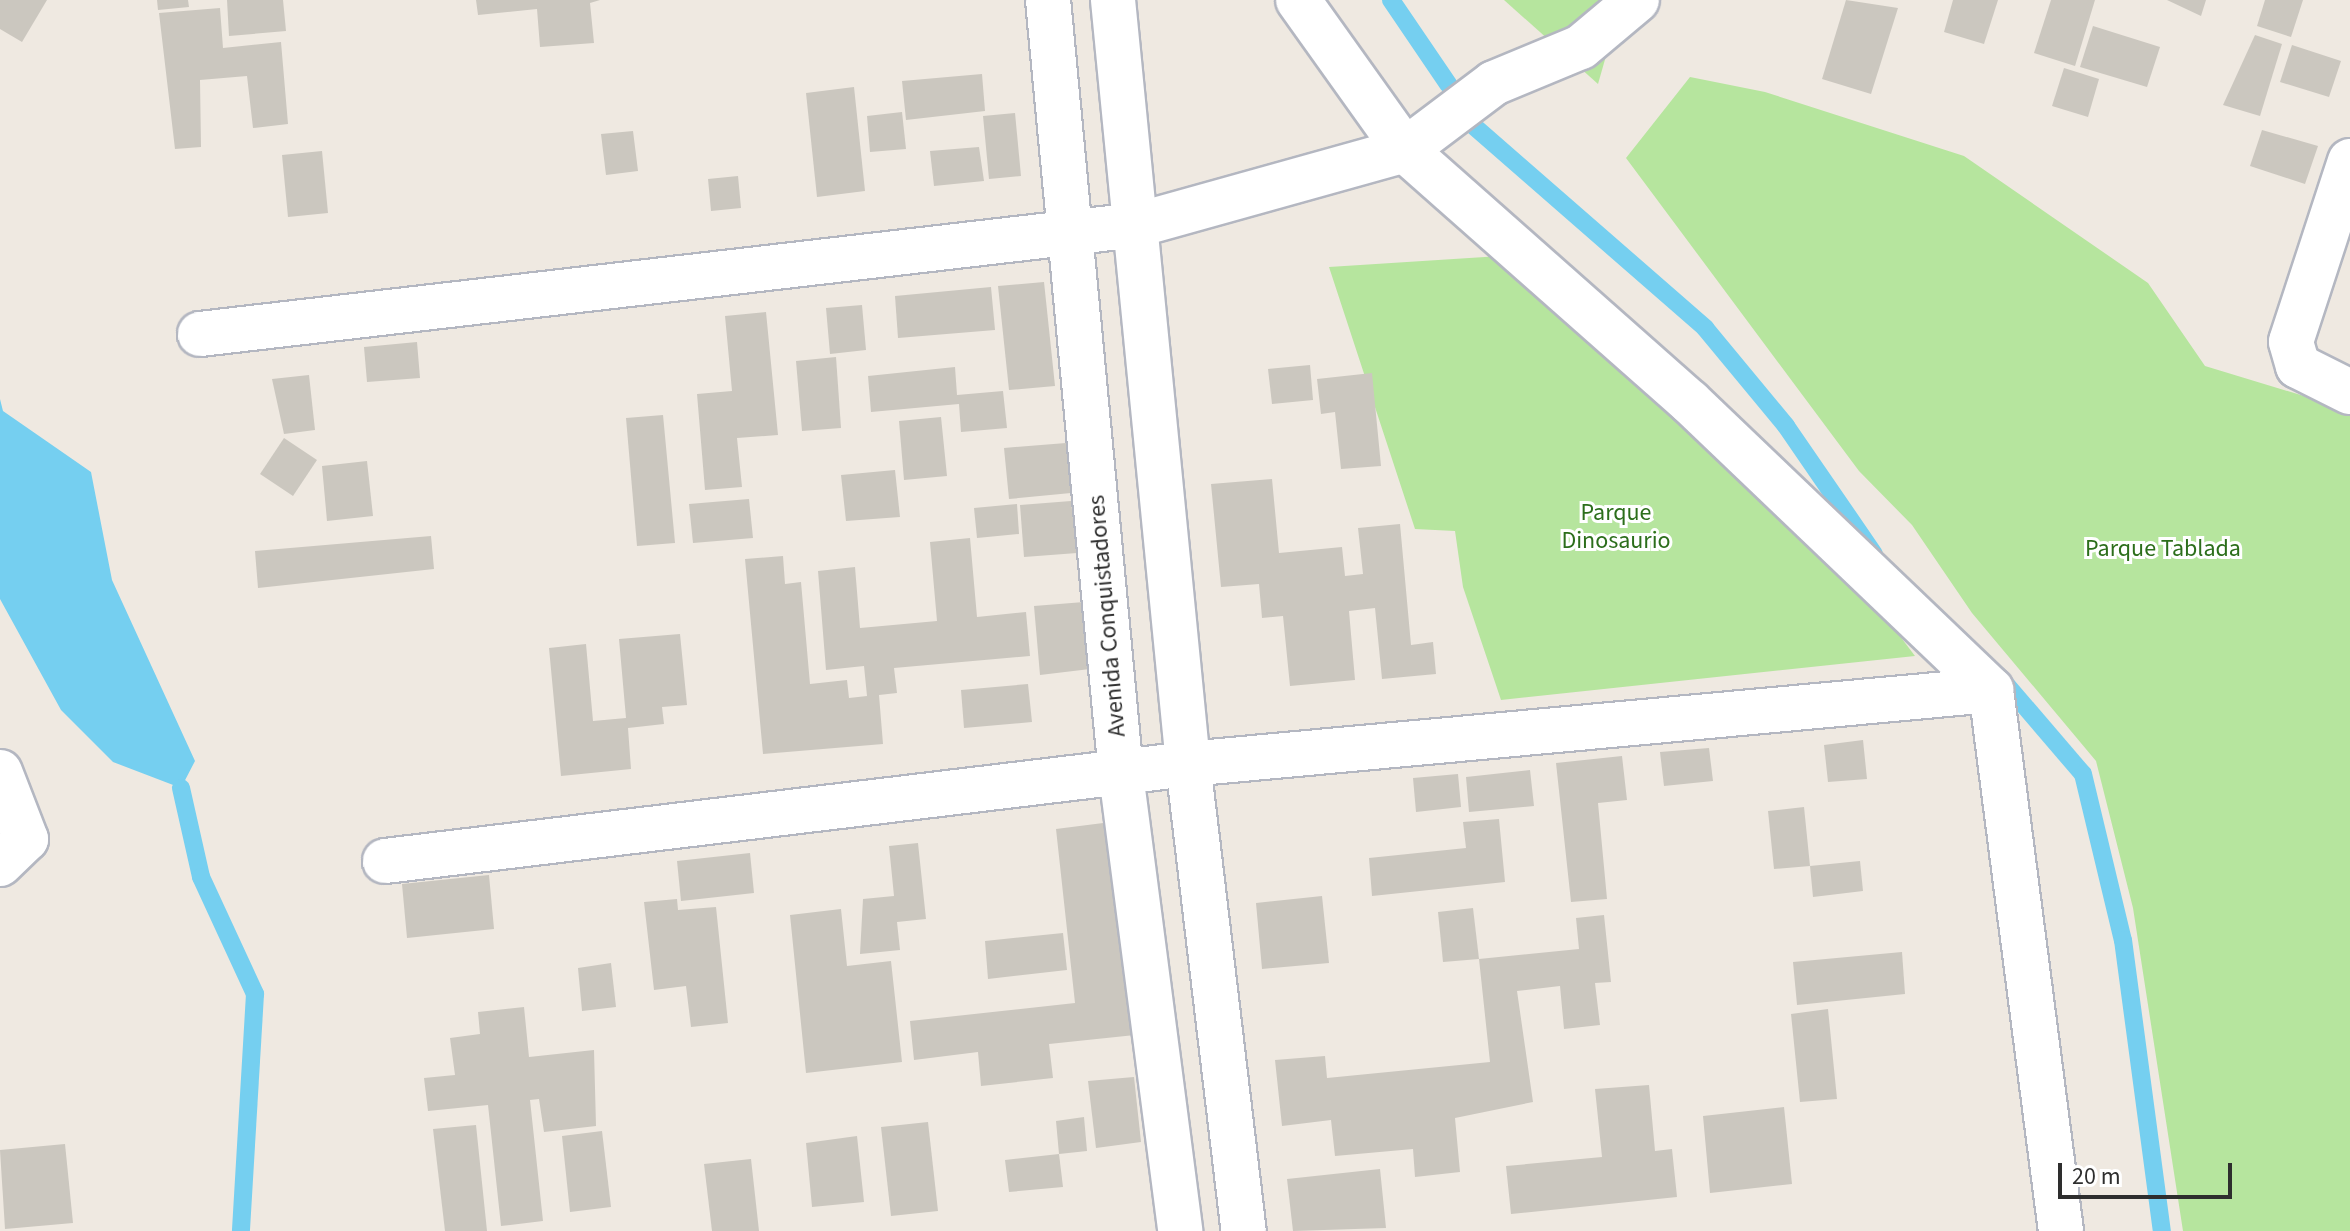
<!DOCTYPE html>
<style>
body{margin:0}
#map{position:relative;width:2350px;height:1231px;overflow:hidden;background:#efe9e1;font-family:"Source Sans 3",sans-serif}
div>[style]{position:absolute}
.green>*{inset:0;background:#b6e59e}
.water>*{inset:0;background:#75cff0}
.stream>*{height:18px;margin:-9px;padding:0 9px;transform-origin:9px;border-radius:9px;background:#75cff0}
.building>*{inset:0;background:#cbc7bf}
.roads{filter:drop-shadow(2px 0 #b4b7c1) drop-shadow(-2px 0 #b4b7c1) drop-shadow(0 2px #b4b7c1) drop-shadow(0 -2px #b4b7c1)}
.minor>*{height:44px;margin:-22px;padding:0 22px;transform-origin:22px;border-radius:22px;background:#fff}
span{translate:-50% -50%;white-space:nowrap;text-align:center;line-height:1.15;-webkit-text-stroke:6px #fff;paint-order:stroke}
.park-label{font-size:24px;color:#2c6e1b}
.street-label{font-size:24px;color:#2e2e2e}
.scale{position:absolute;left:2058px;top:1163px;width:174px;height:36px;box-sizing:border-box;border:4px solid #2e2e2e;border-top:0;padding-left:10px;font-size:24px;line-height:28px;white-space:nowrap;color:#2e2e2e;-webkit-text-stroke:6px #fff;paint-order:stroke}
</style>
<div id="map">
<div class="green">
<i style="clip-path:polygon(1504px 0,1622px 0,1598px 84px)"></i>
<i style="clip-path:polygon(1690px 77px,1765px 92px,1964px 156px,2148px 283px,2205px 366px,2350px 410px,2350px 1231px,2183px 1231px,2133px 908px,2096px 761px,1972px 613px,1912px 525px,1859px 471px,1626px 158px)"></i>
<i style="clip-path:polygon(1516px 255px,1743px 428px,1915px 656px,1501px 700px,1463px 587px,1455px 531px,1415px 529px,1329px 267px)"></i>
</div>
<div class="water">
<i style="clip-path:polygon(0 399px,3px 411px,91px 472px,112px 580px,195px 761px,181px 788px,113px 762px,61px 710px,0 599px)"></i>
</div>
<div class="stream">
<i style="left:1391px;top:0;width:102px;rotate:55.8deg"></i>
<i style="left:1468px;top:121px;width:315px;rotate:41.1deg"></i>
<i style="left:1705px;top:328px;width:127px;rotate:50.4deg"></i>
<i style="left:1786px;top:426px;width:155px;rotate:55.5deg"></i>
<i style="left:1998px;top:675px;width:130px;rotate:49.4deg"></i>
<i style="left:2083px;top:774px;width:171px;rotate:76.5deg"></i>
<i style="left:2123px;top:940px;width:294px;rotate:82.4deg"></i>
<i style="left:181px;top:788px;width:91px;rotate:77.3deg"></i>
<i style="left:201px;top:877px;width:129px;rotate:65.2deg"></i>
<i style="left:255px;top:994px;width:237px;rotate:93.4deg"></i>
</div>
<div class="building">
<i style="clip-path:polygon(0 0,47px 0,22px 42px,0 29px)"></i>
<i style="clip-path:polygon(157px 0,188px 0,189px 7px,158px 10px)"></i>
<i style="clip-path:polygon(227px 0,283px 0,286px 31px,229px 36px)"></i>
<i style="clip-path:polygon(476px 0,600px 0,590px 3px,594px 43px,540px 47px,537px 9px,478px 15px)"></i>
<i style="clip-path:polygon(1846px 0,1898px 8px,1871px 94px,1822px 79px)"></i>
<i style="clip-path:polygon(1953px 0,1998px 0,1984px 44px,1944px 32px)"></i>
<i style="clip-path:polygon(2051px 0,2095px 0,2075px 66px,2034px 53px)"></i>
<i style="clip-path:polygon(2167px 0,2206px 0,2201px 16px)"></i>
<i style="clip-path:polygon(2265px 0,2303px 0,2291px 37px,2257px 26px)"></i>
<i style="clip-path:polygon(220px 8px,223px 48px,281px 42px,288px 124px,253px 128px,247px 76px,200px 80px,201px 147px,175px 149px,159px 13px)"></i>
<i style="clip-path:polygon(2093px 26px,2160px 47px,2147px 87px,2080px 67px)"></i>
<i style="clip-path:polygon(2255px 35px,2282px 44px,2260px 116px,2223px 105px)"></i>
<i style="clip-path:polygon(2292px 45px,2341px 61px,2329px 97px,2280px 82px)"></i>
<i style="clip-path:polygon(2064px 68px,2099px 79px,2088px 117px,2052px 106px)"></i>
<i style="clip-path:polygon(982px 74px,985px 111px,906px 120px,902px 81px)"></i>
<i style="clip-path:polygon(854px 87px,865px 191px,817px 197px,806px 93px)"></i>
<i style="clip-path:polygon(902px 112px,906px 149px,870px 152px,867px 116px)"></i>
<i style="clip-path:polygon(1015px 113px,1021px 176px,989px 179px,983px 116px)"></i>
<i style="clip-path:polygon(2262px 130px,2318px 146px,2305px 184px,2250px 166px)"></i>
<i style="clip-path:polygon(633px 131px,638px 171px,606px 175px,601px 134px)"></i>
<i style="clip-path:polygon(979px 147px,984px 181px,934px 186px,930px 151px)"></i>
<i style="clip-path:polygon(322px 151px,328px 213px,288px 217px,282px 155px)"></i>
<i style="clip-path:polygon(738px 176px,741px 208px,711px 211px,708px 179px)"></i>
<i style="clip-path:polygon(1044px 282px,1055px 386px,1009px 390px,998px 286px)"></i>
<i style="clip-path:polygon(991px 287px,995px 330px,898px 338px,895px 296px)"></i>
<i style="clip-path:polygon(862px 305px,866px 350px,830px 354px,826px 308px)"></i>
<i style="clip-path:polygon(766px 312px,778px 435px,737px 438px,742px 487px,705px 490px,697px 394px,732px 391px,725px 316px)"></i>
<i style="clip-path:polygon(417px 342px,420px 378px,367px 382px,364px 347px)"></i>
<i style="clip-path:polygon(836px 357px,841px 428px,802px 431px,796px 361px)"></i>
<i style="clip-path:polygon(1310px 365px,1313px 400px,1272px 404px,1268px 369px)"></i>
<i style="clip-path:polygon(955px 367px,957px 395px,1003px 391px,1007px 428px,961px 432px,959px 404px,871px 412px,868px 376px)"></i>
<i style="clip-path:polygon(1372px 373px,1381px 466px,1341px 469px,1335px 412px,1321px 414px,1317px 379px)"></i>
<i style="clip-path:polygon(309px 375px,315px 430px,284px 434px,272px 379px)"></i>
<i style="clip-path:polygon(663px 415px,675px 543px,637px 546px,626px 418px)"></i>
<i style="clip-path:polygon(941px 417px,947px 476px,904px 480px,899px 421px)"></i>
<i style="clip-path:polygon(284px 438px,317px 460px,293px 496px,260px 474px)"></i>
<i style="clip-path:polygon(1066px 443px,1071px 493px,1009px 499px,1004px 448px)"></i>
<i style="clip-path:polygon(367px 461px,373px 516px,327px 521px,322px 466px)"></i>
<i style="clip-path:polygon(895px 470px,900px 517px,846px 521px,841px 475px)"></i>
<i style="clip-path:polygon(1272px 479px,1279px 553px,1342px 547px,1345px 576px,1363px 574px,1358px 528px,1400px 524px,1411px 645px,1433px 642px,1436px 674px,1382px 679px,1375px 608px,1349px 611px,1355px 680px,1290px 686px,1283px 616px,1262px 618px,1259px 584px,1221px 587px,1211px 484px)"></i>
<i style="clip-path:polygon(749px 499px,753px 538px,693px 543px,689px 504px)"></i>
<i style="clip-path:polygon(1071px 501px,1077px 553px,1024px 557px,1020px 505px)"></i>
<i style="clip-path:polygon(1017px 504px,1019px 534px,977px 538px,974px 508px)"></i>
<i style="clip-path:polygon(431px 536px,434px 569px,258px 588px,255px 551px)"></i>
<i style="clip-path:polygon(970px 538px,977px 617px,1026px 612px,1030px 656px,894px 668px,897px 693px,879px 695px,883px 744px,763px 754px,745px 559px,783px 556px,785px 584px,801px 582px,810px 684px,847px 680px,849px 698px,867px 696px,864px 666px,826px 670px,818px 571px,855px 567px,860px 628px,937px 621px,930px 542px)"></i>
<i style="clip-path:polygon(1084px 602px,1090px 669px,1040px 675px,1034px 606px)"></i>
<i style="clip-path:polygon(680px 634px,687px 705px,662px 707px,664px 724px,628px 728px,631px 769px,561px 776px,549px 648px,586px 644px,593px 721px,626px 718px,619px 639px)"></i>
<i style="clip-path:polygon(1028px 684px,1032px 722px,964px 728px,961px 690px)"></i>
<i style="clip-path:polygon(1863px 740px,1867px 779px,1828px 782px,1824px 745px)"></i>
<i style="clip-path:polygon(1709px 748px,1713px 781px,1664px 786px,1660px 752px)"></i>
<i style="clip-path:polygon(1622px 756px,1627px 800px,1598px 803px,1607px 899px,1571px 902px,1556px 763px)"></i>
<i style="clip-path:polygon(1530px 770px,1534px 806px,1469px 812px,1466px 777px)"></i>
<i style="clip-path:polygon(1458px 774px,1461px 807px,1416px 812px,1413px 778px)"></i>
<i style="clip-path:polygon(1804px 807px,1810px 866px,1774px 869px,1768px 811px)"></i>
<i style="clip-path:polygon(1499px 819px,1505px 882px,1372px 896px,1369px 858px,1466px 848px,1463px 822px)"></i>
<i style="clip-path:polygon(1111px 822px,1135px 1035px,1049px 1044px,1053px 1078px,981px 1086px,978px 1052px,914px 1060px,910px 1021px,1075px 1003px,1056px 829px)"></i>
<i style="clip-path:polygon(918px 843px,926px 919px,897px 922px,900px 950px,860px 954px,863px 899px,894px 896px,889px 846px)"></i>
<i style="clip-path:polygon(750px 853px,754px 893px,681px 901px,677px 861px)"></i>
<i style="clip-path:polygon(1860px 861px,1863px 891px,1813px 897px,1810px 866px)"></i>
<i style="clip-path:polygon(489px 875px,494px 929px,407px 938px,402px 884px)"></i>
<i style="clip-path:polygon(1322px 896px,1329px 963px,1262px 969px,1256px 903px)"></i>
<i style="clip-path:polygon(677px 899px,678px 910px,716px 907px,728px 1023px,691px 1027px,686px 986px,654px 990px,644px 902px)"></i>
<i style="clip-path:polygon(1473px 908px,1479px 959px,1443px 962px,1438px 912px)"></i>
<i style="clip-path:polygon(841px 909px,847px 966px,891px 961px,902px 1062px,806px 1073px,790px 915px)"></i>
<i style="clip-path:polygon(1604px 915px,1611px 982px,1595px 983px,1600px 1025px,1564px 1029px,1560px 986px,1517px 991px,1533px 1102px,1455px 1118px,1460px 1172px,1415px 1177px,1413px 1149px,1335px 1156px,1331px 1120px,1282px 1126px,1275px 1060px,1325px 1056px,1327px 1078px,1490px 1062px,1479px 959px,1579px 949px,1576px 918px)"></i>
<i style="clip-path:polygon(1063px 933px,1067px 970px,988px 979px,985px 941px)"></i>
<i style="clip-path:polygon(1902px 952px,1905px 994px,1797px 1005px,1793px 962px)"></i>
<i style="clip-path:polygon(611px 963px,616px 1007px,582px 1011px,578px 968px)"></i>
<i style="clip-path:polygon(524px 1007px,529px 1057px,594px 1050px,596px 1126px,544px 1132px,539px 1099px,530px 1100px,543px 1221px,501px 1226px,488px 1105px,428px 1111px,424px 1078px,455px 1075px,450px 1038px,480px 1034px,478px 1012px)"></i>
<i style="clip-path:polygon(1828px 1009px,1837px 1099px,1800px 1102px,1791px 1014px)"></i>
<i style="clip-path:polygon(1134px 1077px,1141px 1142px,1096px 1148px,1088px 1081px)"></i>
<i style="clip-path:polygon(1649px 1085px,1655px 1151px,1672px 1149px,1677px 1197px,1511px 1214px,1506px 1166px,1602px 1157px,1595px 1089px)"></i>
<i style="clip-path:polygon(1784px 1107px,1792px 1184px,1710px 1193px,1703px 1116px)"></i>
<i style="clip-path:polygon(1084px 1117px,1087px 1151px,1059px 1154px,1056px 1121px)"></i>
<i style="clip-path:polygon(928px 1122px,938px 1211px,891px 1216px,881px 1127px)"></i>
<i style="clip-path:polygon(476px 1125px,487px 1231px,445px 1231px,433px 1129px)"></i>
<i style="clip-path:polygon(602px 1131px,611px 1207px,570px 1212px,562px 1136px)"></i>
<i style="clip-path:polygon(857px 1136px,864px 1202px,812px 1207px,806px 1143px)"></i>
<i style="clip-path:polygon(65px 1144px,73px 1223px,5px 1229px,0 1150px)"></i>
<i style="clip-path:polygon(1059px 1154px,1063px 1187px,1009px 1192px,1005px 1160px)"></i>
<i style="clip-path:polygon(751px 1159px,759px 1231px,712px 1231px,704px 1164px)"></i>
<i style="clip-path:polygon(1380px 1169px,1386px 1228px,1293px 1231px,1287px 1179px)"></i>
</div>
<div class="roads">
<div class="minor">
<i style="left:1048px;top:0;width:777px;rotate:84.61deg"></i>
<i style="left:1121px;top:774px;width:461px;rotate:82.6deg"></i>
<i style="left:1113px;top:0;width:768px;rotate:84.39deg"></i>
<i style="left:1188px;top:764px;width:470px;rotate:83.2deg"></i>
<i style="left:1298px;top:0;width:184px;rotate:54.5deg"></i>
<i style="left:1405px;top:150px;width:380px;rotate:41.5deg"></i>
<i style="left:1690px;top:402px;width:417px;rotate:43.7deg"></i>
<i style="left:1991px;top:690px;width:546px;rotate:82.63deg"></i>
<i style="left:2350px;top:161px;width:190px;rotate:108.1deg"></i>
<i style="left:2291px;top:342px;width:25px;rotate:74deg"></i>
<i style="left:2298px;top:366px;width:58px;rotate:26.6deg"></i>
<i style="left:200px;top:334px;width:943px;rotate:-6.64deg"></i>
<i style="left:1137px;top:225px;width:278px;rotate:-15.6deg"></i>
<i style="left:1405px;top:150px;width:111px;rotate:-37deg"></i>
<i style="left:1494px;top:83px;width:94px;rotate:-22.5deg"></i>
<i style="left:1581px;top:47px;width:73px;rotate:-40deg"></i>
<i style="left:0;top:772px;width:72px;rotate:68.8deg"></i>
<i style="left:26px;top:839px;width:36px;rotate:136deg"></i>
<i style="left:385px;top:861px;width:809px;rotate:-6.89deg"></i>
<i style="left:1188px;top:764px;width:806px;rotate:-5.27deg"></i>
</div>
</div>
<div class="park-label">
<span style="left:1616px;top:527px">Parque<br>Dinosaurio</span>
<span style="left:2163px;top:549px">Parque Tablada</span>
</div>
<div class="street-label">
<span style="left:1107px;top:616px;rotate:-95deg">Avenida Conquistadores</span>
</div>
<div class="scale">20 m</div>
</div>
